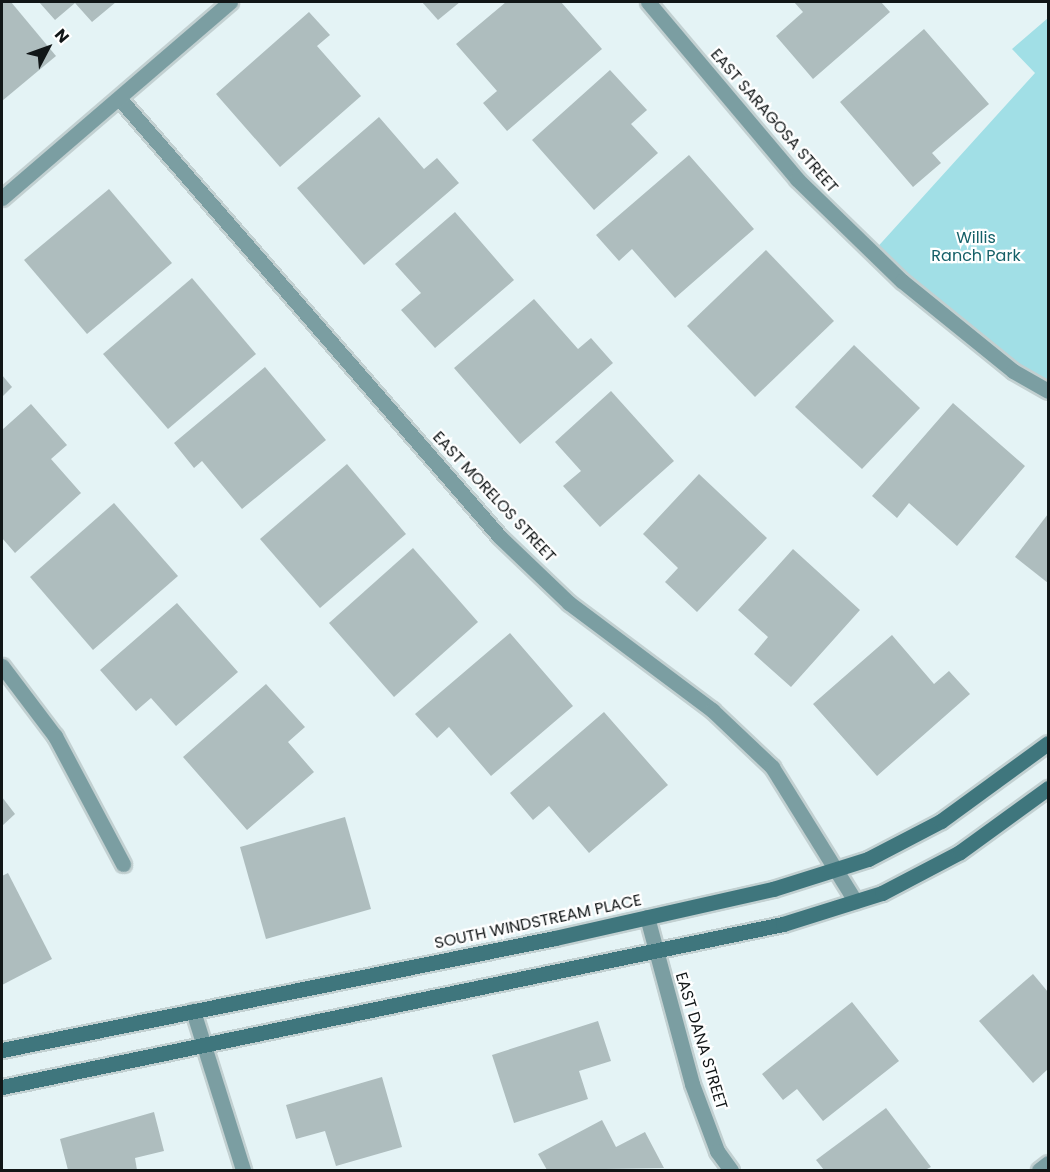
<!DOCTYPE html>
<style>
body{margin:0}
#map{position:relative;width:1050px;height:1172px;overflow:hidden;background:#e4f3f5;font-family:Poppins,sans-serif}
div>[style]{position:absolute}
.green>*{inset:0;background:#a1dfe6}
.building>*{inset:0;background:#aebdbe}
.roads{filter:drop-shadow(2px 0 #c2d0d1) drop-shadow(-2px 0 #c2d0d1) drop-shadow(0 2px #c2d0d1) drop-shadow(0 -2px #c2d0d1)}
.street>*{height:15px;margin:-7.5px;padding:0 7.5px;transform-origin:7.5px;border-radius:7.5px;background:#7b9ea2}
.secondary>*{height:15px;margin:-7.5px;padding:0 7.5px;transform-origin:7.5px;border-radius:7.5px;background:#3f767d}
span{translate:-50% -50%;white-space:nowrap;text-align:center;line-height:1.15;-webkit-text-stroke:4.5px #fff;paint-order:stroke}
.street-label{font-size:16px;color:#111617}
.park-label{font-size:16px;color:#156068}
.frame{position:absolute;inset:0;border:3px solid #111617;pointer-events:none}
.north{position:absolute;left:18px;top:18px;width:60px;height:60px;-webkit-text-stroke:4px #fff;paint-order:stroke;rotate:49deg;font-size:16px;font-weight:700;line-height:24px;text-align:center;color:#111617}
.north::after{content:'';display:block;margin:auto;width:21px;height:27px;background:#111617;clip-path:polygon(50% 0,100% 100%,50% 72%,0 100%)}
</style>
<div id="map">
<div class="green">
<i style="clip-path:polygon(1048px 18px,1048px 391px,873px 252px,1035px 73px,1012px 49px)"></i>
</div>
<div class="building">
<i style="clip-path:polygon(2px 2px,11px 2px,56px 56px,2px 101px)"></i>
<i style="clip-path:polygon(39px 2px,116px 2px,92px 22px,75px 3px,55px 20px)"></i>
<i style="clip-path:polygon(422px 2px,460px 2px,438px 20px)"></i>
<i style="clip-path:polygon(506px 2px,561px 2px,602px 49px,507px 131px,483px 103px,497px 91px,456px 44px)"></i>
<i style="clip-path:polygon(794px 2px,881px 2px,890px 12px,813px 79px,776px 36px,803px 12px)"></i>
<i style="clip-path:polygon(309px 12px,330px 35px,317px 46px,361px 96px,280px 167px,216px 94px)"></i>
<i style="clip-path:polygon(924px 29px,989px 104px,932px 153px,941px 163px,913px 187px,840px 102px)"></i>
<i style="clip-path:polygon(610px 70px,647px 110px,631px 124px,658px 153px,594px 210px,532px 140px)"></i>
<i style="clip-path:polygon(379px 117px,424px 169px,437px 158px,459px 183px,364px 265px,297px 188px)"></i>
<i style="clip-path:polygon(689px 155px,754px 229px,675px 298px,632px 249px,619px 261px,596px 235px)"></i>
<i style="clip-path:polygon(109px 189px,172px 263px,87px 334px,24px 260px)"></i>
<i style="clip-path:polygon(455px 212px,514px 280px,435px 348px,401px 310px,421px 293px,395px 264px)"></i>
<i style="clip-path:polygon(766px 250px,834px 321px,755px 397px,687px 326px)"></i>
<i style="clip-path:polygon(192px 278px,256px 354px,168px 429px,103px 354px)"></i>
<i style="clip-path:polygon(534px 299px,578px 349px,591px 338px,613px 363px,520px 444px,454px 368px)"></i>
<i style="clip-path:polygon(854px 345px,920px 408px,862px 469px,795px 407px)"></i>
<i style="clip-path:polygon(265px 367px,326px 440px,242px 509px,202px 461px,194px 468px,174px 443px)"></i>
<i style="clip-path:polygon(2px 375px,12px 387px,2px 397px)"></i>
<i style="clip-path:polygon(611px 391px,674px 461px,600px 527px,563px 486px,581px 471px,555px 442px)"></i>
<i style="clip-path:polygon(953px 403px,1025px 466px,957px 546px,909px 503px,897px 518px,872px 496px)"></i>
<i style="clip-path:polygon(31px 404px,67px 445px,51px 459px,81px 493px,15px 553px,2px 538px,2px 430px)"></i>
<i style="clip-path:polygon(347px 464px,406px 534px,320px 608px,260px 539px)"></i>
<i style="clip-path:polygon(699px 474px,767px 538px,697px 612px,665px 582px,678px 568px,643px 534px)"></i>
<i style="clip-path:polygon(114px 503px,178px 576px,93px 650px,30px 577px)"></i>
<i style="clip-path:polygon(1048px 514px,1048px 583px,1015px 557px)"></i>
<i style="clip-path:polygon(413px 548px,478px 622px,394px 697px,329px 623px)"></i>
<i style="clip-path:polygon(793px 549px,860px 610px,791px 687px,754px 654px,768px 637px,738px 610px)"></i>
<i style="clip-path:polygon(177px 603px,238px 672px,176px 726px,151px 698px,136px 711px,100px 670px)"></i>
<i style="clip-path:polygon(510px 633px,573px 706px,491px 776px,449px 727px,437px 738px,415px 714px)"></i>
<i style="clip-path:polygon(892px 635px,934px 684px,949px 671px,970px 694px,877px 776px,813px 704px)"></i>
<i style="clip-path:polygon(266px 684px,305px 727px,288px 742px,314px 772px,247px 830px,183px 757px)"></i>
<i style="clip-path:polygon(604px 712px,668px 785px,589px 853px,549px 806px,533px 820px,510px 793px)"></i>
<i style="clip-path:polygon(2px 797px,15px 814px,2px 826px)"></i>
<i style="clip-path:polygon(345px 817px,371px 909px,266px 939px,240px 847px)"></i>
<i style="clip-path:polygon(8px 873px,52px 959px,2px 985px,2px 876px)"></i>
<i style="clip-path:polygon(1033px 974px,1048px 992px,1048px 1069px,1033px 1083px,979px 1021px)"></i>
<i style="clip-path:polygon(852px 1002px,899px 1061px,823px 1121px,797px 1089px,783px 1100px,762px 1074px)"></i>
<i style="clip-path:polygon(598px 1021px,611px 1061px,579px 1071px,588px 1099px,514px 1123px,492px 1055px)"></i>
<i style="clip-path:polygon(382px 1077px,402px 1147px,336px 1166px,325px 1131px,296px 1139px,286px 1105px)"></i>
<i style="clip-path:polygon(886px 1108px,931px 1167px,925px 1170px,824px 1170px,816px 1160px)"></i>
<i style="clip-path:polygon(154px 1112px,164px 1151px,135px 1158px,137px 1170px,68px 1170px,60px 1139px)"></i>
<i style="clip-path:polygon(602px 1120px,616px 1147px,645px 1132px,664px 1168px,547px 1170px,538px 1154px)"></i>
</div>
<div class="roads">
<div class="street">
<i style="left:648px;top:2px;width:231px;rotate:49.9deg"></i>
<i style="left:797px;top:179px;width:146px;rotate:44.2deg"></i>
<i style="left:902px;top:281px;width:143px;rotate:39deg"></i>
<i style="left:1013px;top:371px;width:40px;rotate:29.7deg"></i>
<i style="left:119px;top:98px;width:581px;rotate:49.05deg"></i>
<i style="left:500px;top:537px;width:95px;rotate:43.7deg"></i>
<i style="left:569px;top:603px;width:179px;rotate:36.8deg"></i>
<i style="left:712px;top:710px;width:83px;rotate:43.5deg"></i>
<i style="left:772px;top:767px;width:158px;rotate:58.2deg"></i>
<i style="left:2px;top:198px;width:301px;rotate:-40.7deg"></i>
<i style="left:2px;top:666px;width:88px;rotate:52.9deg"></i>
<i style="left:55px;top:736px;width:145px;rotate:62deg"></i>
<i style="left:647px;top:917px;width:173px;rotate:74.9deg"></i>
<i style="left:692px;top:1084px;width:72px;rotate:69.5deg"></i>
<i style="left:717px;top:1151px;width:24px;rotate:54deg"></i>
<i style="left:193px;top:1011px;width:167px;rotate:72.5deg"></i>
<i style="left:1039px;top:1170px;width:11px;rotate:-38deg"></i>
</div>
<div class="secondary">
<i style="left:2px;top:1050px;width:564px;rotate:-11.45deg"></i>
<i style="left:555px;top:938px;width:223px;rotate:-12.7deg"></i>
<i style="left:773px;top:889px;width:100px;rotate:-17.5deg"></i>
<i style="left:868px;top:859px;width:82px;rotate:-27.5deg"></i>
<i style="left:941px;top:821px;width:132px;rotate:-36.1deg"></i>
<i style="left:2px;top:1087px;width:798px;rotate:-11.79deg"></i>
<i style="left:783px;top:924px;width:104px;rotate:-17.4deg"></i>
<i style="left:882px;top:893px;width:88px;rotate:-27.7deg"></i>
<i style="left:960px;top:852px;width:109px;rotate:-36deg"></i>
</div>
</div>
<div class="street-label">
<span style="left:774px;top:121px;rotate:49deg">EAST SARAGOSA STREET</span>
<span style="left:494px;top:497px;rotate:47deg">EAST MORELOS STREET</span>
<span style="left:538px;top:922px;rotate:-12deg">SOUTH WINDSTREAM PLACE</span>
<span style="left:701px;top:1041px;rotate:73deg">EAST DANA STREET</span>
</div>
<div class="park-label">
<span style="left:976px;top:247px">Willis<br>Ranch Park</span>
</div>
<div class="frame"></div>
<div class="north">N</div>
</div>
